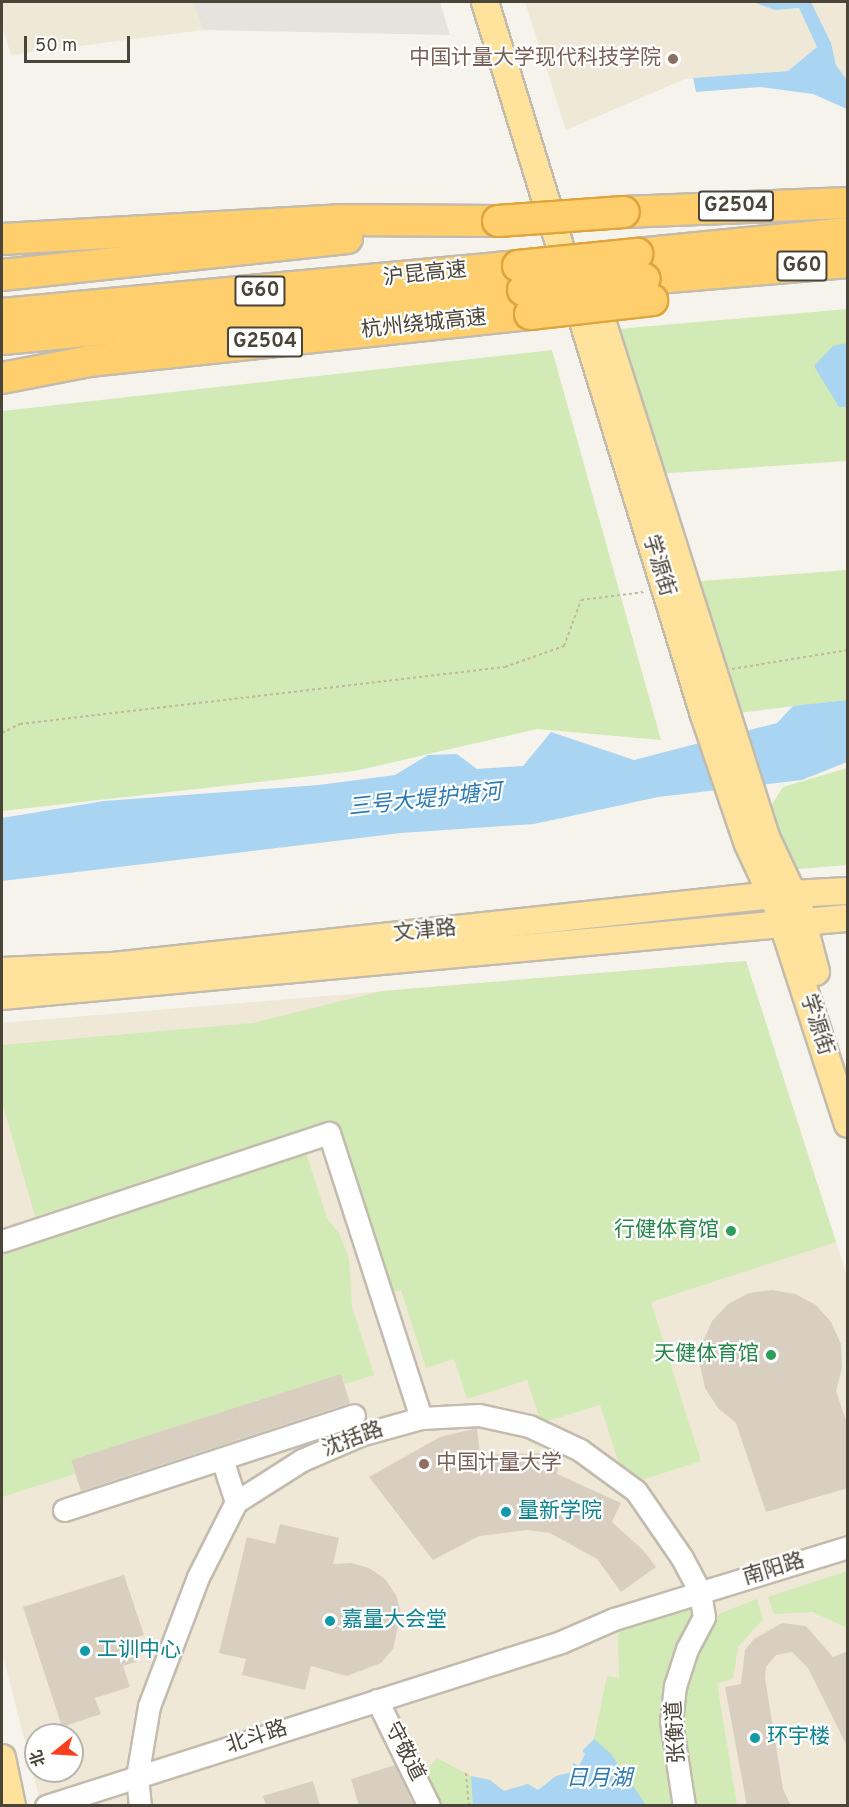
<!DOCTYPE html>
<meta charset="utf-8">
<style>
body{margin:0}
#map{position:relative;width:849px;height:1807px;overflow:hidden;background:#f6f3ec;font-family:Overpass,"Noto Sans SC",sans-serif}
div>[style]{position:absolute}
.industrial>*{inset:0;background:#e6e2dd}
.education>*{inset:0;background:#efe8d6}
.green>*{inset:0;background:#d2eab5}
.water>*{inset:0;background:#a9d4f2}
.building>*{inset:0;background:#d8cfc1}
.path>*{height:2px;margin-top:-1px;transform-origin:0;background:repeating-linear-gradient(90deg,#c4b79f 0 3px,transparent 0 6px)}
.roads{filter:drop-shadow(2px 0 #c2bbae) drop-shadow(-2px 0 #c2bbae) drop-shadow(0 2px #c2bbae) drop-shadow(0 -2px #c2bbae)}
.minor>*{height:21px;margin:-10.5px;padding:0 10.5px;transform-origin:10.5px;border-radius:10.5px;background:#fff}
.major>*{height:26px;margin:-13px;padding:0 13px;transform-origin:13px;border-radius:13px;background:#ffe39c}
.highway>*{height:30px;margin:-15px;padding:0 15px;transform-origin:15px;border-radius:15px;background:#ffcf6e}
.bridges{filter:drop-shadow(2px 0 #e0a43c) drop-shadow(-2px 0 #e0a43c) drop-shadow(0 2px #e0a43c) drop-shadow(0 -2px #e0a43c)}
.highway-bridge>*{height:30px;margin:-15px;padding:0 15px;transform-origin:15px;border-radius:15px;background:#ffcf6e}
.dots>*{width:16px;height:16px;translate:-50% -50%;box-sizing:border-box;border:3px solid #fff;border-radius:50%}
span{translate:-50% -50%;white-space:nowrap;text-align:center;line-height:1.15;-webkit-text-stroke:4.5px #fff;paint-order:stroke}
.shield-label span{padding:2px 4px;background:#fff;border:2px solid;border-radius:4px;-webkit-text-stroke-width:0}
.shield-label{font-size:20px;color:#4b4439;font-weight:700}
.education-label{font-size:21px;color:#785e54}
.right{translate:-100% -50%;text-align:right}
.left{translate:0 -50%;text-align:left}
.street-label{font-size:21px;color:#4b4439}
.leisure-label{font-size:21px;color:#27864d}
.culture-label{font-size:21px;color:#0d838f}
.water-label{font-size:22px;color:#2e7ab2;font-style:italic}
.frame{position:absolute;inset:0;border:3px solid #4b4439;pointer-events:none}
.north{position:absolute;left:24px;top:1723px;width:60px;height:60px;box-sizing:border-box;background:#fff;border:2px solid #b7b4b0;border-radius:50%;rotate:252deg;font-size:16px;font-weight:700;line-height:24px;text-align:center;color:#4b4439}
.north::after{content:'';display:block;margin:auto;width:21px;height:27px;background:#fc3f1d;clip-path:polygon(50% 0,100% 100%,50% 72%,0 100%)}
.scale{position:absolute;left:24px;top:36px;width:106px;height:27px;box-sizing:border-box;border:3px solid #4b4439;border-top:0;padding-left:8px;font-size:18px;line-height:21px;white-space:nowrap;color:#4b4439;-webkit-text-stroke:4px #fff;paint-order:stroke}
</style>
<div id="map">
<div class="industrial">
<i style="clip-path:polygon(193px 2px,440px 2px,450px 35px,203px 30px)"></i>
</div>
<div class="education">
<i style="clip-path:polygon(2px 2px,193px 2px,203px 30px,11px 55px,2px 26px)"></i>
<i style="clip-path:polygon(525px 2px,753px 2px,775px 10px,799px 8px,817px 47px,788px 71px,685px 79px,566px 130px)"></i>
<i style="clip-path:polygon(811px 2px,847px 2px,847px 80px,836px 65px,831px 43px)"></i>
<i style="clip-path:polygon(evenodd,746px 961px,847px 1276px,847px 1805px,41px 1805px,2px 1652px,2px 1023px,746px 961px,36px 1735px,72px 1735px,72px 1771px,36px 1771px,36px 1735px)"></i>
</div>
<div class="green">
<i style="clip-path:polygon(847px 309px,847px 461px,641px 475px,594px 331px)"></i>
<i style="clip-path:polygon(552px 350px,661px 740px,537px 729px,355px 771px,2px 811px,2px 411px)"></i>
<i style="clip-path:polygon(847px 570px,847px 700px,721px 715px,677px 583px)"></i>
<i style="clip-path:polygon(847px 768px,847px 865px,787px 870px,772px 804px,783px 787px)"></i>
<i style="clip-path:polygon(746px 961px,836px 1242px,651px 1302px,701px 1461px,626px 1485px,600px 1405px,541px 1423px,527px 1380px,467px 1399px,454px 1359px,426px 1368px,401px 1290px,382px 1296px,329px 1133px,291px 1137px,35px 1216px,2px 1102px,2px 1045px,253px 1023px,382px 991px)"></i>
<i style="clip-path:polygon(303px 1143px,327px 1218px,340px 1235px,349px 1259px,352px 1306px,374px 1375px,345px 1384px,341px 1374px,71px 1460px,75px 1474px,2px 1497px,2px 1240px)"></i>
<i style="clip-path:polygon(847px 1571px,847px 1628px,813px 1612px,774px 1614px,768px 1597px)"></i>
<i style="clip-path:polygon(684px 1597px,698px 1629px,721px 1613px,757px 1599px,763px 1619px,738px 1647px,733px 1679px,717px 1683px,737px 1805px,532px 1806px,591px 1786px,594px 1739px,607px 1676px,619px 1678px,618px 1633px,614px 1619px)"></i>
<i style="clip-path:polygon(437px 1758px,471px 1776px,503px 1805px,429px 1805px,418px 1780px)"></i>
</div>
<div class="water">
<i style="clip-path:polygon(753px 2px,811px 2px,831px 43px,836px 65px,847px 80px,847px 109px,813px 94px,760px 87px,696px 92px,693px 78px,788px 71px,817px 47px,799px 8px,775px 10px)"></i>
<i style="clip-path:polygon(847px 343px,847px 407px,839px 407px,814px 366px,833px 346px)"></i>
<i style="clip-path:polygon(847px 700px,847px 762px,802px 780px,658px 797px,534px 824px,401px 833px,2px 881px,2px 818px,104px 801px,319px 785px,395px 775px,428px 755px,457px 754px,477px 769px,523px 766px,551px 732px,634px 760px,777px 723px,793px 706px)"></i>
<i style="clip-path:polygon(594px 1739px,611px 1754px,646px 1805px,473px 1805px,471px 1776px,490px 1780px,504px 1791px,528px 1784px,538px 1790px,556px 1776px,572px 1772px,573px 1763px,579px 1766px,585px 1754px,582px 1751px)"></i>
</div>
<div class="building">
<i style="clip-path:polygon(772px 1290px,795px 1294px,816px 1305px,831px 1322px,841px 1344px,842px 1368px,836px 1391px,848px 1426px,848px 1488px,766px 1512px,736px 1423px,718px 1408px,705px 1388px,700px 1365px,703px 1342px,712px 1321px,728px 1304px,749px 1293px)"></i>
<i style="clip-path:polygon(341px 1374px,350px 1403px,81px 1491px,71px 1460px)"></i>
<i style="clip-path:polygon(477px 1428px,480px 1455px,544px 1453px,559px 1458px,557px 1474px,621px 1503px,612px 1522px,644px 1551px,656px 1567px,621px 1592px,597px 1559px,550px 1533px,527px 1530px,479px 1536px,433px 1560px,369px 1477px,440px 1437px)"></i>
<i style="clip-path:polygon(280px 1524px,339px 1538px,333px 1564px,351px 1563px,369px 1568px,385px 1579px,396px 1595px,401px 1613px,393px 1649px,381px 1663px,347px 1676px,311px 1666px,305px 1690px,242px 1675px,246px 1659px,219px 1653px,247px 1537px,275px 1544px)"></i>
<i style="clip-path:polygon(124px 1575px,144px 1635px,129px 1640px,136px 1662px,123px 1666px,130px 1687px,95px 1698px,101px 1714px,62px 1727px,23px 1607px)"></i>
<i style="clip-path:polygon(782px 1623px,806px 1626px,833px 1657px,848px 1651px,848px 1748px,808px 1668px,792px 1652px,776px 1655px,766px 1667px,765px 1678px,783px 1789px,791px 1806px,747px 1806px,725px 1687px,741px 1684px,745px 1650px,754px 1639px)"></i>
<i style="clip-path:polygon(395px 1765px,414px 1806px,359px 1806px,351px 1779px)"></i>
<i style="clip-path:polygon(313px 1781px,320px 1806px,266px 1806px,263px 1796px)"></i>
</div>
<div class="path">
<i style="left:732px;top:669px;width:118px;rotate:-9.3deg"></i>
<i style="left:2px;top:733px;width:20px;rotate:-27deg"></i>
<i style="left:20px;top:724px;width:488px;rotate:-6.7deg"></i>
<i style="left:505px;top:667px;width:63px;rotate:-19.6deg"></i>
<i style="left:564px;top:646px;width:49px;rotate:-69.7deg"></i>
<i style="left:581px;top:600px;width:64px;rotate:-7.2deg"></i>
<i style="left:466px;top:1773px;width:33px;rotate:85deg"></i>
</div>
<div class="roads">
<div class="minor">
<i style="left:2px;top:1241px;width:344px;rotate:-18.3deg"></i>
<i style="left:329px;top:1133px;width:299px;rotate:72.1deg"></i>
<i style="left:222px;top:1459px;width:45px;rotate:72deg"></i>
<i style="left:64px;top:1510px;width:305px;rotate:-18.1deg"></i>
<i style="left:377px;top:1700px;width:118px;rotate:63.9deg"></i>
<i style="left:46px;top:1806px;width:540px;rotate:-17.66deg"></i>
<i style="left:561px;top:1642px;width:58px;rotate:-23.5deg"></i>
<i style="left:614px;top:1619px;width:245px;rotate:-17.1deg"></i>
<i style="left:140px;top:1806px;width:29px;rotate:-96deg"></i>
<i style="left:137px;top:1777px;width:72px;rotate:-80.4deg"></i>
<i style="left:149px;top:1706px;width:138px;rotate:-69.2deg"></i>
<i style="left:198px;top:1577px;width:84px;rotate:-63.1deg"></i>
<i style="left:236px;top:1502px;width:78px;rotate:-32.5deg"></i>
<i style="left:302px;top:1460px;width:63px;rotate:-23.3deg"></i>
<i style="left:360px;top:1435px;width:63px;rotate:-15.6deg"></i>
<i style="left:421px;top:1418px;width:58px;rotate:-3deg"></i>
<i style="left:479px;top:1415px;width:51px;rotate:12.4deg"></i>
<i style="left:529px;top:1426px;width:56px;rotate:25.2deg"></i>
<i style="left:580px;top:1450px;width:69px;rotate:36.2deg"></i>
<i style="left:636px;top:1491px;width:81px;rotate:55.5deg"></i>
<i style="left:682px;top:1558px;width:38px;rotate:62deg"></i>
<i style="left:700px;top:1592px;width:25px;rotate:81deg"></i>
<i style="left:704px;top:1617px;width:36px;rotate:118deg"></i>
<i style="left:687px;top:1649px;width:38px;rotate:108deg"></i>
<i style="left:675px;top:1685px;width:36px;rotate:96deg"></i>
<i style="left:671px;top:1721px;width:86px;rotate:81.3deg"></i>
</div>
<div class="major">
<i style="left:485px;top:2px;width:746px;rotate:72.93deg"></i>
<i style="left:704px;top:715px;width:136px;rotate:71.2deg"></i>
<i style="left:748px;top:844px;width:72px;rotate:65.2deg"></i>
<i style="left:778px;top:909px;width:226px;rotate:72deg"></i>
<i style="left:592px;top:289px;width:575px;rotate:72.38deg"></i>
<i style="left:766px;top:837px;width:77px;rotate:64.8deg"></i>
<i style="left:799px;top:907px;width:67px;rotate:75.3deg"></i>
<i style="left:2px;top:971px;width:111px;rotate:-2.6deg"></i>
<i style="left:113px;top:966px;width:663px;rotate:-6.15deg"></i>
<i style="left:772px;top:895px;width:76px;rotate:-3deg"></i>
<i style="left:2px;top:996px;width:850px;rotate:-5.27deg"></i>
<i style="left:2px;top:1758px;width:49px;rotate:78.2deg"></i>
</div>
<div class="highway">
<i style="left:624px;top:212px;width:224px;rotate:-2.3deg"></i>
<i style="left:2px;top:239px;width:338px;rotate:-3.2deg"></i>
<i style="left:339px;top:220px;width:159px;rotate:0.4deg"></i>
<i style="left:637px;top:254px;width:212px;rotate:-5.7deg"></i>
<i style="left:2px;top:275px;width:347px;rotate:-6.1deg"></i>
<i style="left:645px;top:279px;width:204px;rotate:-4.8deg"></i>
<i style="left:2px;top:314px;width:518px;rotate:-5.31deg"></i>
<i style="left:2px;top:339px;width:523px;rotate:-5.37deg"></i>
<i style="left:2px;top:378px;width:90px;rotate:-10.9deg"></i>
<i style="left:90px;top:361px;width:443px;rotate:-6.1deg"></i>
</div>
</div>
<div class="bridges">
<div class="highway-bridge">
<i style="left:498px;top:221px;width:126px;rotate:-4.1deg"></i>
<i style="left:518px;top:266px;width:120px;rotate:-5.8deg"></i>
<i style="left:523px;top:290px;width:122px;rotate:-5.2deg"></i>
<i style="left:530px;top:314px;width:123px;rotate:-6.5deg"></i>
</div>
</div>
<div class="dots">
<i style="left:673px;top:59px;background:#8d6e63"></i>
<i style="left:731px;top:1231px;background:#2e9e5b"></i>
<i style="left:771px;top:1355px;background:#2e9e5b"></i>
<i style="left:424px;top:1464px;background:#8d6e63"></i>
<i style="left:506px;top:1512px;background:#0f9aa8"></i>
<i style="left:330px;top:1621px;background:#0f9aa8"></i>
<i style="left:85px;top:1651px;background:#0f9aa8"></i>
<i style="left:755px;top:1738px;background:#0f9aa8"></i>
</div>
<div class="shield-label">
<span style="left:736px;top:206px">G2504</span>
<span style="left:802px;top:266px">G60</span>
<span style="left:260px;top:291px">G60</span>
<span style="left:265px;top:342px">G2504</span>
</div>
<div class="education-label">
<span class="right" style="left:661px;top:59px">中国计量大学现代科技学院</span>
<span class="left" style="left:436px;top:1464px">中国计量大学</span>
</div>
<div class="street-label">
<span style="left:425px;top:275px;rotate:-6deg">沪昆高速</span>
<span style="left:424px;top:325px;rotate:-6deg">杭州绕城高速</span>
<span style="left:658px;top:566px;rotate:73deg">学源街</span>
<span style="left:425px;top:932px;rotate:-6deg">文津路</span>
<span style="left:816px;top:1025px;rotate:72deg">学源街</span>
<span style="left:353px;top:1440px;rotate:-20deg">沈括路</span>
<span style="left:774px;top:1570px;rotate:-17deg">南阳路</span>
<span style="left:677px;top:1732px;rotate:-93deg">张衡道</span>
<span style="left:257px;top:1738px;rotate:-18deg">北斗路</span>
<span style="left:404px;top:1752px;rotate:63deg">守敬道</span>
</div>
<div class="leisure-label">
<span class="right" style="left:719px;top:1231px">行健体育馆</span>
<span class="right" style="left:759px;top:1355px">天健体育馆</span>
</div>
<div class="culture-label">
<span class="left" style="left:518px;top:1512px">量新学院</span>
<span class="left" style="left:342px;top:1621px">嘉量大会堂</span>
<span class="left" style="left:97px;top:1651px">工训中心</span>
<span class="left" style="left:767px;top:1738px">环宇楼</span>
</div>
<div class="water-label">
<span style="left:425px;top:801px;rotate:-6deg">三号大堤护塘河</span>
<span style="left:599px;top:1780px">日月湖</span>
</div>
<div class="frame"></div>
<div class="north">北</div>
<div class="scale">50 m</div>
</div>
